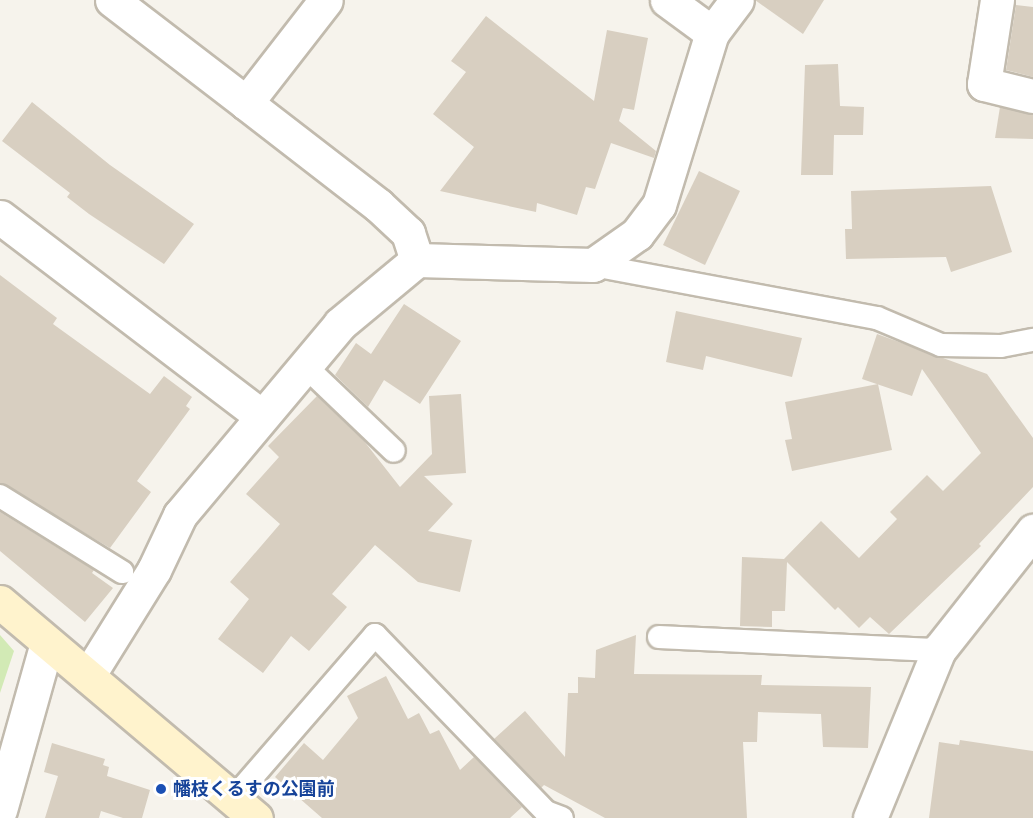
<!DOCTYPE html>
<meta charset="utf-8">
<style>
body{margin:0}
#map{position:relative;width:1033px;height:818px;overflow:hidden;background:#f6f3ec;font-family:"Titillium Web","Noto Sans JP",sans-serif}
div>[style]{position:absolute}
.green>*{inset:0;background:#d2eab5}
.building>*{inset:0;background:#d8cfc1}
.roads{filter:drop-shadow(2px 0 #c2bbae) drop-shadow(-2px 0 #c2bbae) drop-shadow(0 2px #c2bbae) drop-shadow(0 -2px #c2bbae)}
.lane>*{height:22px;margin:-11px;padding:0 11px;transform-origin:11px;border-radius:11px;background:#fff}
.street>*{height:33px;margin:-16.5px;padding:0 16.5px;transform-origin:16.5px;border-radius:16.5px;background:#fff}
.secondary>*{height:33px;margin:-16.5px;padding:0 16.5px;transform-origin:16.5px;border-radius:16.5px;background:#fff3cd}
.dots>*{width:16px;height:16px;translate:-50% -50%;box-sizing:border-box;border:3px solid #fff;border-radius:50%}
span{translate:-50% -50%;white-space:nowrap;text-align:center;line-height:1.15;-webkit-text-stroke:6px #fff;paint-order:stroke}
.transit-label{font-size:18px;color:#164399;font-weight:700}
.left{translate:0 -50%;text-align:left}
</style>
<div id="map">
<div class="green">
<i style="clip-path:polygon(0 635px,14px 651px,0 693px)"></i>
</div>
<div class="building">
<i style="clip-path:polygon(755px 0,824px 0,803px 34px)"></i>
<i style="clip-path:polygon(1016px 5px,1033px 7px,1033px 77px,1006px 70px)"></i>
<i style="clip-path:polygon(486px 16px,594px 101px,607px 30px,648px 38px,634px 110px,623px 108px,619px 121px,656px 151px,654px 158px,611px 143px,595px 189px,586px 187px,577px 215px,537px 203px,536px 212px,440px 191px,474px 147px,433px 114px,466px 72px,451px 61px)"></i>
<i style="clip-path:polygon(838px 64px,840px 106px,864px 107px,863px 135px,834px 135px,833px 175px,801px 175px,805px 65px)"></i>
<i style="clip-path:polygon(32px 102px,110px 165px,194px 224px,164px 264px,89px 214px,67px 197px,70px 193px,2px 141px)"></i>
<i style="clip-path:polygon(1000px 107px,1033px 114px,1033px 139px,995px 138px)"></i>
<i style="clip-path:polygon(699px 171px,740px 191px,705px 265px,663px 245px)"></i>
<i style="clip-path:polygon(991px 186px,1012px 252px,951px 272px,946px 257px,846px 259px,845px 229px,852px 229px,851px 191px)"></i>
<i style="clip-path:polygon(0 275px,57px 318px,53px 324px,150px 394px,164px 376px,192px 397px,186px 406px,190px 409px,137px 481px,151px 492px,110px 548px,0 483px)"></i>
<i style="clip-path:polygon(404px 304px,461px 341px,420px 404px,384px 380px,368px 407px,335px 375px,356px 343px,371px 354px)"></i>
<i style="clip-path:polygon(676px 311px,802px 338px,792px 377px,706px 356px,703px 370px,666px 362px)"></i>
<i style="clip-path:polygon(877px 334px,987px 374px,1033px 438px,1033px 487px,979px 544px,981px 546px,889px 634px,870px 617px,859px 628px,838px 607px,835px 610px,787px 562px,785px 611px,772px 611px,772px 627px,740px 626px,742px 557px,784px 559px,821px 521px,859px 558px,897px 519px,890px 512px,927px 475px,943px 491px,981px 453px,922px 369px,912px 396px,862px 379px)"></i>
<i style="clip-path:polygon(878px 384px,892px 450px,792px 471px,785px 440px,792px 439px,785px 402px)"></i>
<i style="clip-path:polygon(461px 394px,466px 473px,424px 476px,453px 504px,428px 531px,472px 540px,460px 592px,418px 582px,375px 545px,332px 594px,347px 607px,309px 651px,291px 636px,263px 673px,218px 639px,249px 599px,230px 582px,280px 524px,246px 494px,279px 457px,268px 446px,317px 396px,364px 441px,400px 487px,432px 454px,429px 396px)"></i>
<i style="clip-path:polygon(0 512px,94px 570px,92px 573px,113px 588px,85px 622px,0 551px)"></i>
<i style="clip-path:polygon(636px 635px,634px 674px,762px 675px,761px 685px,871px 687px,868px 748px,823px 747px,821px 714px,758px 712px,757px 742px,743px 742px,747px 818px,605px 818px,544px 785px,541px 788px,494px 739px,525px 711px,565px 757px,568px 693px,578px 693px,578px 677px,595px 678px,596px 650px)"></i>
<i style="clip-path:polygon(386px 676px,408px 719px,419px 713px,430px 734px,439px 730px,460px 770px,474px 757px,522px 807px,510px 818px,322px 818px,275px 777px,304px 743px,323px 760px,358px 718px,347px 696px)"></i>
<i style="clip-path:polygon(960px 740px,1033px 751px,1033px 818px,929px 818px,939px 742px,959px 745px)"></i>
<i style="clip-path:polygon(52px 743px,105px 759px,103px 765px,109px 767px,107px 776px,150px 790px,142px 818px,123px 818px,101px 811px,99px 818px,45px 818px,58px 776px,44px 772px)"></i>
</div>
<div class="roads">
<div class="lane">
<i style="left:593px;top:265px;width:289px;rotate:10.6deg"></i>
<i style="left:877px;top:318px;width:69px;rotate:22.9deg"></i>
<i style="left:941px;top:345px;width:60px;rotate:1deg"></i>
<i style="left:1001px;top:346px;width:33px;rotate:-11deg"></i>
<i style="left:304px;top:365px;width:124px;rotate:43.7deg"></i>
<i style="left:0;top:496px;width:144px;rotate:31.9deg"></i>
<i style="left:659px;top:637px;width:280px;rotate:2.7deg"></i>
<i style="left:233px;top:799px;width:217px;rotate:-49.1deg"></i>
<i style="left:375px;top:635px;width:246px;rotate:46deg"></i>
<i style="left:546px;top:812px;width:17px;rotate:21deg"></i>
</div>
<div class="street">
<i style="left:112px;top:0;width:169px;rotate:37.5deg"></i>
<i style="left:246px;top:103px;width:130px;rotate:-52.2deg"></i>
<i style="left:667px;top:0;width:56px;rotate:36.3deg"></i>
<i style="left:997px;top:0;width:85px;rotate:98.8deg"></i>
<i style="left:984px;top:84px;width:50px;rotate:13.8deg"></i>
<i style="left:246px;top:103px;width:167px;rotate:37.7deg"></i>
<i style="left:378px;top:205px;width:41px;rotate:43deg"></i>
<i style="left:408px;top:233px;width:28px;rotate:72deg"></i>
<i style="left:0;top:217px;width:327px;rotate:37.3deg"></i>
<i style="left:88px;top:676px;width:125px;rotate:-58.1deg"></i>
<i style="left:154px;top:570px;width:61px;rotate:-64.7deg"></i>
<i style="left:180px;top:515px;width:249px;rotate:-50deg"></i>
<i style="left:340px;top:324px;width:100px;rotate:-39.7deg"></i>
<i style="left:417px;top:260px;width:176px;rotate:1.6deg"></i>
<i style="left:593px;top:265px;width:54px;rotate:-35.2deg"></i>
<i style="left:637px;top:234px;width:36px;rotate:-53deg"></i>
<i style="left:659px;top:205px;width:180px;rotate:-72.9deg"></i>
<i style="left:712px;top:33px;width:41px;rotate:-52.9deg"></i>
<i style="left:0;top:810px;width:173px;rotate:-74.3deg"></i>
<i style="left:870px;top:818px;width:182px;rotate:-67.7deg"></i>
<i style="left:939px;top:650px;width:152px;rotate:-51.7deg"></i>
</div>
<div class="secondary">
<i style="left:0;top:602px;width:335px;rotate:40.2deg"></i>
</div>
</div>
<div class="dots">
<i style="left:161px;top:789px;background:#1a4fb4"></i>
</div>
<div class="transit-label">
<span class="left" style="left:173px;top:789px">幡枝くるすの公園前</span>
</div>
</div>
